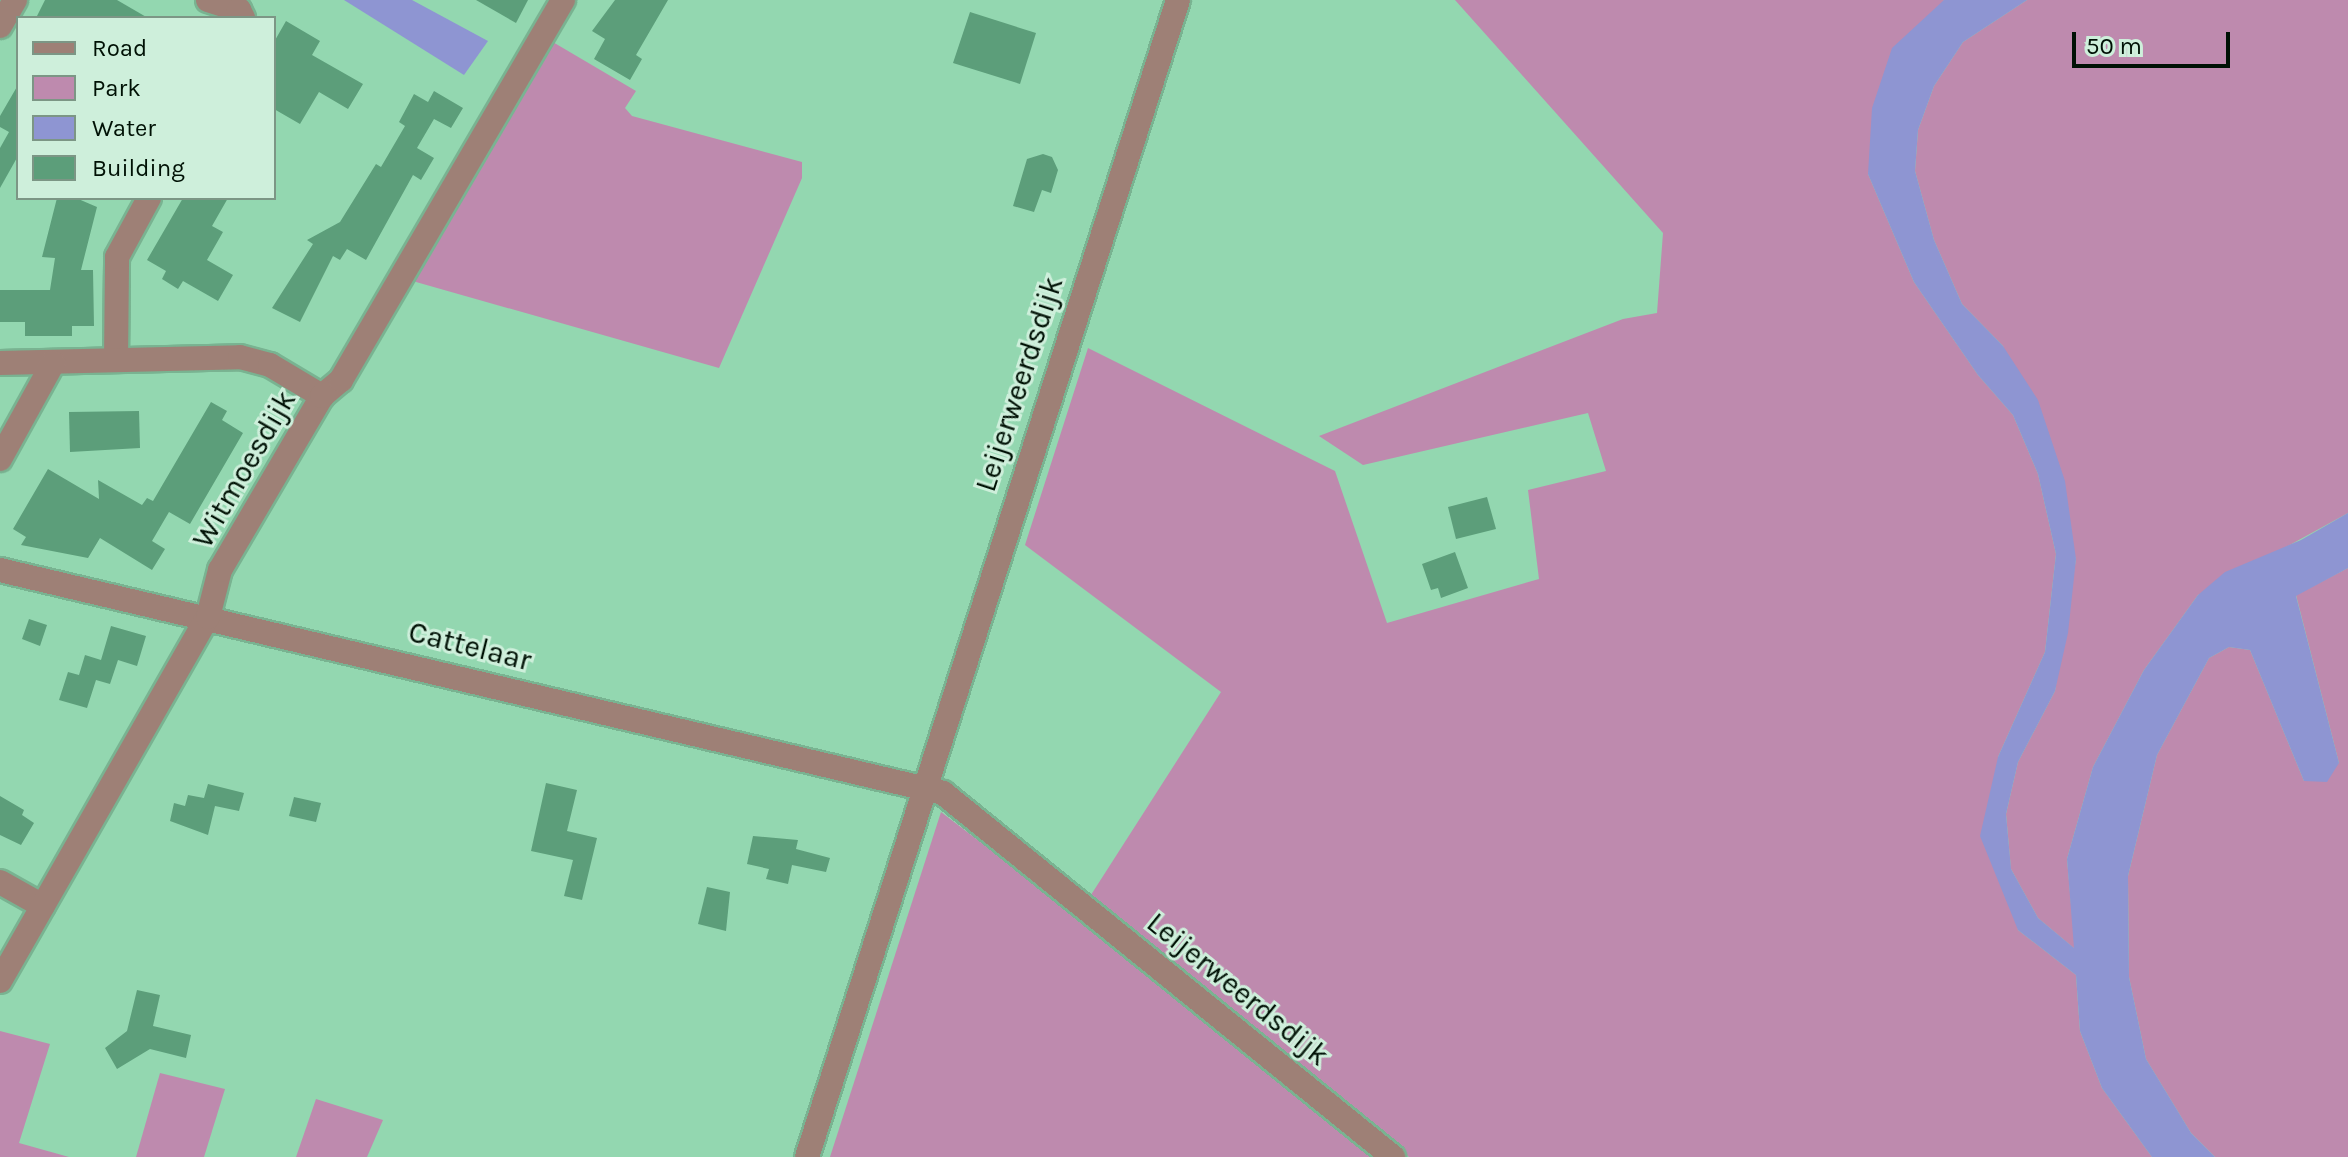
<!DOCTYPE html>
<style>
body{margin:0}
#map{position:relative;width:2348px;height:1157px;overflow:hidden;background:#93d7b0;font-family:Karla,sans-serif}
div>[style]{position:absolute}
.green>*{inset:0;background:#be8aae}
.water>*{inset:0;background:#8e95d2}
.building>*{inset:0;background:#5c9e7a}
.roads{filter:drop-shadow(2px 0 #79b391) drop-shadow(-2px 0 #79b391) drop-shadow(0 2px #79b391) drop-shadow(0 -2px #79b391)}
.street>*{height:24px;margin:-12px;padding:0 12px;transform-origin:12px;border-radius:12px;background:#9e8076}
span{translate:-50% -50%;white-space:nowrap;text-align:center;line-height:1.15;-webkit-text-stroke:6px #ceefdb;paint-order:stroke}
.street-label{font-size:30px;color:#001105}
.legend{position:absolute;left:16px;top:16px;width:260px;height:184px;box-sizing:border-box;background:#ceefdb;border:2px solid #7c9685;margin:0;padding:10px 14px;list-style:none;font-size:24px;color:#001105}
.legend li{display:flex;align-items:center;gap:16px;height:40px}
.legend b{width:40px;border:2px solid #7c9685}
.scale{position:absolute;left:2072px;top:32px;width:158px;height:36px;box-sizing:border-box;border:4px solid #001105;border-top:0;padding-left:10px;font-size:24px;line-height:28px;white-space:nowrap;color:#001105;-webkit-text-stroke:6px #ceefdb;paint-order:stroke}
</style>
<div id="map">
<div class="green">
<i style="clip-path:polygon(1455px 0,1944px 0,1868px 174px,1914px 282px,1978px 375px,2013px 415px,2038px 474px,2056px 554px,2045px 652px,1998px 757px,2018px 930px,2076px 975px,2080px 1031px,2102px 1088px,2152px 1157px,1409px 1157px,1089px 898px,1221px 692px,1025px 545px,1088px 348px,1335px 471px,1387px 623px,1539px 579px,1528px 490px,1606px 471px,1588px 413px,1363px 465px,1319px 436px,1623px 319px,1657px 313px,1663px 233px)"></i>
<i style="clip-path:polygon(2027px 0,2348px 0,2348px 513px,2198px 595px,2144px 670px,2093px 767px,2067px 859px,2075px 949px,2038px 918px,2011px 869px,2006px 814px,2018px 762px,2055px 691px,2076px 559px,2003px 346px,1962px 304px,1934px 240px,1915px 171px,1918px 130px,1934px 86px,1963px 42px)"></i>
<i style="clip-path:polygon(546px 38px,636px 91px,625px 108px,632px 116px,802px 162px,802px 178px,719px 368px,409px 280px)"></i>
<i style="clip-path:polygon(2348px 568px,2348px 1157px,2215px 1157px,2191px 1133px,2146px 1059px,2129px 977px,2128px 876px,2157px 755px,2209px 658px,2229px 647px,2250px 650px,2304px 781px,2339px 763px,2296px 595px)"></i>
<i style="clip-path:polygon(941px 812px,1193px 1004px,1380px 1157px,830px 1157px)"></i>
<i style="clip-path:polygon(0 1031px,50px 1044px,19px 1143px,69px 1157px,0 1157px)"></i>
<i style="clip-path:polygon(160px 1073px,225px 1089px,204px 1157px,136px 1157px)"></i>
<i style="clip-path:polygon(316px 1099px,383px 1120px,367px 1157px,296px 1157px)"></i>
</div>
<div class="water">
<i style="clip-path:polygon(344px 0,412px 0,488px 41px,464px 75px)"></i>
<i style="clip-path:polygon(1944px 0,2027px 0,1963px 42px,1934px 86px,1918px 130px,1915px 171px,1934px 240px,1962px 304px,2003px 346px,2038px 400px,2065px 481px,2076px 559px,2068px 633px,2055px 691px,2018px 762px,2006px 814px,2011px 869px,2038px 918px,2074px 948px,2067px 859px,2093px 767px,2144px 670px,2198px 595px,2225px 572px,2301px 540px,2348px 513px,2348px 568px,2296px 596px,2339px 763px,2327px 782px,2304px 781px,2250px 650px,2229px 647px,2209px 658px,2157px 755px,2128px 876px,2129px 977px,2146px 1059px,2191px 1133px,2215px 1157px,2152px 1157px,2102px 1088px,2080px 1031px,2076px 975px,2018px 930px,1980px 836px,1998px 757px,2045px 652px,2056px 554px,2038px 474px,2013px 415px,1978px 375px,1914px 282px,1868px 174px,1872px 108px,1892px 48px)"></i>
</div>
<div class="building">
<i style="clip-path:polygon(45px 0,117px 0,148px 18px,36px 18px)"></i>
<i style="clip-path:polygon(476px 0,528px 0,516px 23px)"></i>
<i style="clip-path:polygon(615px 0,668px 0,636px 55px,642px 59px,630px 80px,594px 59px,605px 39px,592px 31px)"></i>
<i style="clip-path:polygon(970px 12px,1036px 33px,1020px 84px,953px 63px)"></i>
<i style="clip-path:polygon(286px 21px,320px 41px,312px 55px,363px 84px,348px 109px,319px 92px,300px 124px,274px 109px,274px 42px)"></i>
<i style="clip-path:polygon(18px 85px,18px 156px,0 188px,0 148px,9px 132px,0 127px,0 116px)"></i>
<i style="clip-path:polygon(434px 91px,463px 108px,451px 128px,434px 119px,417px 148px,434px 158px,421px 180px,413px 175px,366px 260px,347px 249px,340px 260px,333px 256px,300px 322px,272px 308px,313px 244px,307px 240px,340px 222px,376px 164px,381px 167px,405px 126px,399px 122px,414px 94px,428px 102px)"></i>
<i style="clip-path:polygon(1043px 154px,1052px 157px,1058px 170px,1051px 193px,1042px 190px,1034px 212px,1013px 206px,1027px 159px)"></i>
<i style="clip-path:polygon(57px 198px,76px 198px,97px 207px,81px 270px,93px 270px,94px 326px,72px 326px,72px 336px,25px 336px,25px 322px,0 322px,0 290px,50px 290px,55px 258px,42px 257px)"></i>
<i style="clip-path:polygon(183px 198px,228px 198px,212px 226px,223px 232px,207px 260px,233px 275px,218px 301px,183px 281px,178px 289px,162px 279px,166px 271px,147px 260px)"></i>
<i style="clip-path:polygon(211px 402px,227px 411px,222px 420px,243px 433px,190px 524px,169px 512px,152px 541px,165px 549px,152px 570px,100px 538px,88px 558px,21px 545px,26px 537px,13px 529px,48px 469px,99px 499px,98px 480px,142px 505px,147px 498px,153px 501px)"></i>
<i style="clip-path:polygon(139px 411px,140px 448px,70px 452px,69px 412px)"></i>
<i style="clip-path:polygon(1487px 497px,1496px 529px,1456px 539px,1448px 507px)"></i>
<i style="clip-path:polygon(1455px 552px,1468px 588px,1441px 598px,1438px 588px,1431px 590px,1422px 564px)"></i>
<i style="clip-path:polygon(29px 619px,47px 625px,40px 646px,22px 639px)"></i>
<i style="clip-path:polygon(111px 626px,146px 636px,137px 666px,118px 660px,110px 684px,96px 680px,87px 708px,59px 700px,68px 672px,79px 675px,85px 655px,101px 660px)"></i>
<i style="clip-path:polygon(546px 783px,577px 790px,567px 831px,597px 838px,582px 900px,564px 896px,573px 860px,531px 851px)"></i>
<i style="clip-path:polygon(208px 784px,244px 793px,239px 811px,215px 806px,208px 835px,170px 821px,174px 803px,185px 806px,188px 795px,204px 798px)"></i>
<i style="clip-path:polygon(0 796px,24px 810px,22px 815px,34px 823px,21px 845px,0 835px)"></i>
<i style="clip-path:polygon(294px 797px,321px 803px,316px 822px,289px 816px)"></i>
<i style="clip-path:polygon(753px 836px,798px 840px,796px 849px,830px 858px,826px 872px,792px 865px,788px 884px,766px 879px,769px 869px,747px 864px)"></i>
<i style="clip-path:polygon(707px 887px,730px 892px,726px 931px,698px 924px)"></i>
<i style="clip-path:polygon(137px 990px,160px 995px,153px 1026px,191px 1035px,186px 1058px,150px 1049px,117px 1069px,105px 1048px,127px 1031px)"></i>
</div>
<div class="roads">
<div class="street">
<i style="left:208px;top:0;width:33px;rotate:18deg"></i>
<i style="left:239px;top:10px;width:9px;rotate:63deg"></i>
<i style="left:0;top:26px;width:30px;rotate:-60deg"></i>
<i style="left:116px;top:360px;width:103px;rotate:-89.4deg"></i>
<i style="left:117px;top:257px;width:67px;rotate:-61.5deg"></i>
<i style="left:0;top:363px;width:240px;rotate:-1.4deg"></i>
<i style="left:240px;top:357px;width:31px;rotate:15deg"></i>
<i style="left:270px;top:365px;width:61px;rotate:30.8deg"></i>
<i style="left:0;top:459px;width:110px;rotate:-61.1deg"></i>
<i style="left:0;top:570px;width:969px;rotate:13.3deg"></i>
<i style="left:943px;top:793px;width:579px;rotate:38.97deg"></i>
<i style="left:0;top:882px;width:49px;rotate:29.2deg"></i>
<i style="left:0;top:981px;width:419px;rotate:-60.3deg"></i>
<i style="left:208px;top:617px;width:49px;rotate:-75.7deg"></i>
<i style="left:220px;top:570px;width:202px;rotate:-59.6deg"></i>
<i style="left:322px;top:396px;width:25px;rotate:-40deg"></i>
<i style="left:341px;top:380px;width:440px;rotate:-59.7deg"></i>
<i style="left:807px;top:1157px;width:1215px;rotate:-72.22deg"></i>
</div>
</div>
<div class="street-label">
<span style="left:1019px;top:384px;rotate:-72deg">Leijerweerdsdijk</span>
<span style="left:244px;top:469px;rotate:-60deg">Witmoesdijk</span>
<span style="left:470px;top:646px;rotate:14deg">Cattelaar</span>
<span style="left:1238px;top:989px;rotate:39deg">Leijerweerdsdijk</span>
</div>
<ul class="legend">
<li><b style="height:10px;background:#9e8076"></b>Road</li>
<li><b style="height:22px;background:#be8aae"></b>Park</li>
<li><b style="height:22px;background:#8e95d2"></b>Water</li>
<li><b style="height:22px;background:#5c9e7a"></b>Building</li>
</ul>
<div class="scale">50 m</div>
</div>
